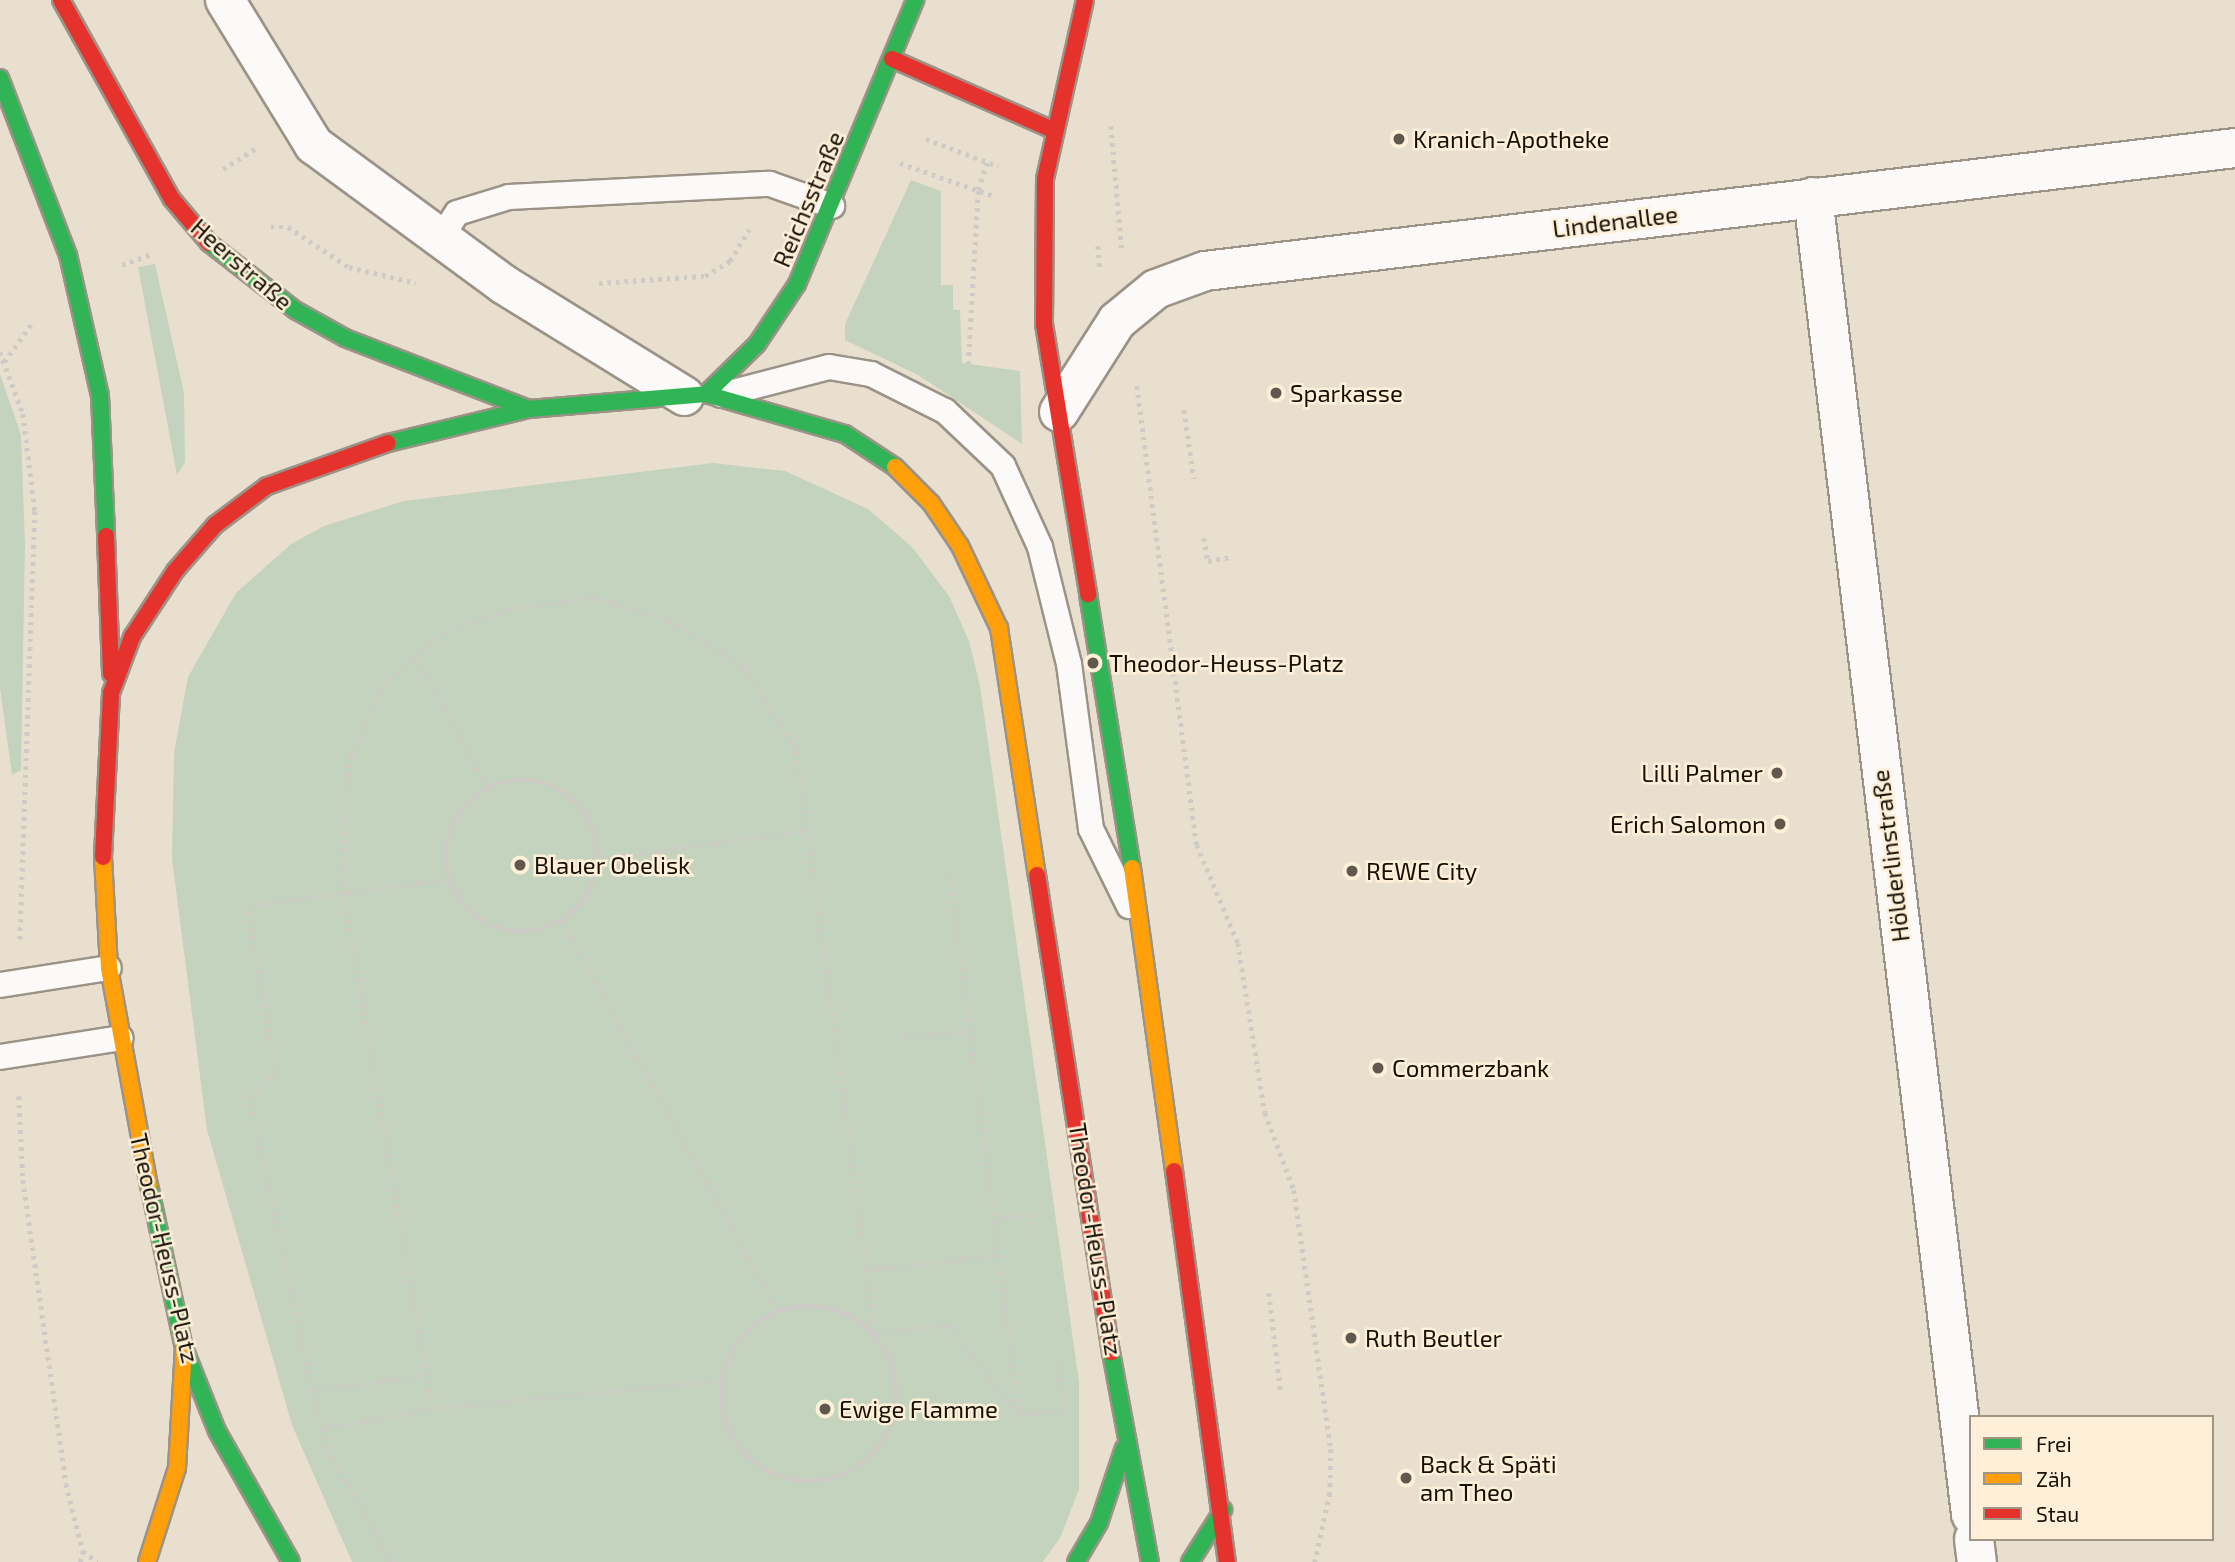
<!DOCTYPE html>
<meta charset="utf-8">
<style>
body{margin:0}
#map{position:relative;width:2235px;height:1562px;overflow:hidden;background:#e9dfcf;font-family:"Exo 2",sans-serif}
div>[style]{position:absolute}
.green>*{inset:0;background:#c4d3bd}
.path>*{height:4.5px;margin-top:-2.25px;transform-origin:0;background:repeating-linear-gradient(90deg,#cecbc6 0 3.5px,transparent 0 8.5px)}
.path>.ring{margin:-2.25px;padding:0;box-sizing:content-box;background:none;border:4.5px solid #cecbc6;border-radius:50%}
.roads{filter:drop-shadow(2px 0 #9b9387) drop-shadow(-2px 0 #9b9387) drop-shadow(0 2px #9b9387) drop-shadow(0 -2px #9b9387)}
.lane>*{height:24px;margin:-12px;padding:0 12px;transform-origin:12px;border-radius:12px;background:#fcfaf8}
.street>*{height:38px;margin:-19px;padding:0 19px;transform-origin:19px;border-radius:19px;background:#fcfaf8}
.fast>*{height:16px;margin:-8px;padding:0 8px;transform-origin:8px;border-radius:8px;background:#30b455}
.slow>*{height:16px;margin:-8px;padding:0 8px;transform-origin:8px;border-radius:8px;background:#ff9f0a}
.jam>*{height:16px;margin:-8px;padding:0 8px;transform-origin:8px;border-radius:8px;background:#e5322d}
.dots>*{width:19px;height:19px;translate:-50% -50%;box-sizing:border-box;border:4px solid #fef0d8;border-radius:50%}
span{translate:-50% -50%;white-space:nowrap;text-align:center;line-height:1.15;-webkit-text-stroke:5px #fef0d8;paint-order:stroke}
.poi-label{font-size:24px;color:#161006}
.left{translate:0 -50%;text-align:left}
.right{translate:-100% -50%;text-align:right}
.street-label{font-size:24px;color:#161006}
.legend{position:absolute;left:1969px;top:1415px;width:245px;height:126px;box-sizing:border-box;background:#fef0d8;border:2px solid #a19684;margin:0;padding:9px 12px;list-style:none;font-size:21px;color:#161006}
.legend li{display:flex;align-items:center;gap:14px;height:35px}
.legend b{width:35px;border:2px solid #a19684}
</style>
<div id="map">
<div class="green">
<i style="clip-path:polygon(911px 180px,941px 191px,941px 285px,953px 285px,953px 310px,960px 310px,962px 363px,1020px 371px,1022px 444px,918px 375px,845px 340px,845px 324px)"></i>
<i style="clip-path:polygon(155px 264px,184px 393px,185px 462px,177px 475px,138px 267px)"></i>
<i style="clip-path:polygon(0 374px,21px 435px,25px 544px,21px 770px,12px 775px,0 688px)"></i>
<i style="clip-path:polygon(713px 463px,785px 471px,868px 509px,912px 547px,949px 596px,969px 641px,980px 686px,1079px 1382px,1079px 1489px,1061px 1536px,1043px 1562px,352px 1562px,292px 1425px,207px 1130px,172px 859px,174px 753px,188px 677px,236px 593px,291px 544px,324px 526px,404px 501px)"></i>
</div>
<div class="path">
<i style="left:1111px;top:126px;width:127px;rotate:85deg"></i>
<i style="left:926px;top:139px;width:77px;rotate:20.6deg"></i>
<i style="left:900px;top:163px;width:100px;rotate:19.3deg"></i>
<i style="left:223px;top:169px;width:41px;rotate:-32.2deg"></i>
<i style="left:271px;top:227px;width:17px"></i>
<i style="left:288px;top:227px;width:73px;rotate:33.3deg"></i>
<i style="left:349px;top:267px;width:69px;rotate:13.4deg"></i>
<i style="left:1098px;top:246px;width:23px;rotate:85deg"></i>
<i style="left:122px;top:265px;width:33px;rotate:-20deg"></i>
<i style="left:599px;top:283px;width:106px;rotate:-3.8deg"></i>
<i style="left:705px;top:276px;width:29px;rotate:-31deg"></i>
<i style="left:730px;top:261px;width:37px;rotate:-59deg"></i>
<i style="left:0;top:352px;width:66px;rotate:69.6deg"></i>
<i style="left:23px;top:414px;width:98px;rotate:82.9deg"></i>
<i style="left:35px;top:511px;width:430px;rotate:92deg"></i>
<i style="left:4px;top:362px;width:48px;rotate:-54.3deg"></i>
<i style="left:968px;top:364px;width:174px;rotate:-86.7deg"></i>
<i style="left:978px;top:190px;width:29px;rotate:-72deg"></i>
<i style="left:1137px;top:386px;width:463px;rotate:82.6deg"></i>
<i style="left:1197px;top:845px;width:106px;rotate:67.3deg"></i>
<i style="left:1238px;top:943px;width:172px;rotate:81deg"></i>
<i style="left:1265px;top:1113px;width:82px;rotate:69.4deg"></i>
<i style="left:1294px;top:1190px;width:262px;rotate:81.9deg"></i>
<i style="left:1331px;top:1449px;width:44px;rotate:91.3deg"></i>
<i style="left:1330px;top:1493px;width:71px;rotate:102.3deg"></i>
<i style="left:1184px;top:410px;width:69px;rotate:81.6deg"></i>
<i style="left:1204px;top:538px;width:23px;rotate:80deg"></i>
<i style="left:1208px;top:561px;width:22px;rotate:-10deg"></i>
<i style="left:416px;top:656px;width:150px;rotate:61.4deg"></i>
<i class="ring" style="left:446px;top:780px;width:147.5px;height:147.5px"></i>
<i style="left:598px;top:859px;width:211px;rotate:-7.9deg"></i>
<i style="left:950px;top:875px;width:544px;rotate:82.72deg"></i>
<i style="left:1019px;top:1415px;width:50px;rotate:-6.8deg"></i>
<i style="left:562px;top:921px;width:445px;rotate:61.1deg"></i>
<i style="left:902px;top:1037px;width:68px;rotate:-5deg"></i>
<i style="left:19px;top:1096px;width:84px;rotate:87.3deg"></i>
<i style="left:23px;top:1180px;width:307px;rotate:81.9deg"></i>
<i style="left:66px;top:1484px;width:69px;rotate:75.8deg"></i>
<i style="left:83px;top:1551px;width:18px;rotate:38deg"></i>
<i style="left:993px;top:1219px;width:38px;rotate:-7deg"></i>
<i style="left:1031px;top:1214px;width:22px;rotate:82deg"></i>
<i style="left:867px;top:1270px;width:64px;rotate:83.8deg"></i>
<i style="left:874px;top:1334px;width:75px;rotate:-6.9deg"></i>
<i style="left:948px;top:1325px;width:113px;rotate:51.8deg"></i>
<i style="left:1269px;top:1293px;width:101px;rotate:83.2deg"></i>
<i class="ring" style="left:721px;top:1306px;width:171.5px;height:171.5px"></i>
<i style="left:1058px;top:1361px;width:49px;rotate:81.7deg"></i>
<i style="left:721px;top:1381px;width:290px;rotate:174.5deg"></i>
<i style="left:432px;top:1409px;width:523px;rotate:-99.8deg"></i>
<i style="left:343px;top:894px;width:76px;rotate:-90.8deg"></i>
<i style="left:342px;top:818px;width:63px;rotate:-81.7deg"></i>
<i style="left:351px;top:756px;width:78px;rotate:-65.7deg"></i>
<i style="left:383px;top:685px;width:77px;rotate:-41.3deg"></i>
<i style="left:441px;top:634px;width:72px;rotate:-20.2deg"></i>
<i style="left:509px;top:609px;width:84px;rotate:-8.2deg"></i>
<i style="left:592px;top:597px;width:80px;rotate:16.6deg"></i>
<i style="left:669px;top:620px;width:90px;rotate:32.3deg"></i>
<i style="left:745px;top:668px;width:98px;rotate:57.9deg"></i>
<i style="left:797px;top:751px;width:524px;rotate:82.32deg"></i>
<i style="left:867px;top:1270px;width:132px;rotate:-6.5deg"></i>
<i style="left:312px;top:1390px;width:111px;rotate:-6.7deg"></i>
<i style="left:322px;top:1429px;width:111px;rotate:-10.4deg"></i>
<i style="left:80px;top:1562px;width:11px;rotate:-75deg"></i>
<i style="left:392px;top:1562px;width:132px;rotate:-120.1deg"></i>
<i style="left:326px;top:1448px;width:60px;rotate:-103.6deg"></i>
<i style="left:312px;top:1390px;width:301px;rotate:-102.1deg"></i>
<i style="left:249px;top:1096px;width:35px;rotate:-39deg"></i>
<i style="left:276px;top:1074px;width:170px;rotate:-99.8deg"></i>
<i style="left:247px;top:906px;width:204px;rotate:-7.6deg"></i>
</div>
<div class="roads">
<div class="lane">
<i style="left:442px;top:236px;width:27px;rotate:-57deg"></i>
<i style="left:457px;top:213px;width:54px;rotate:-17.1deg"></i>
<i style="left:509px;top:197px;width:261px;rotate:-2.9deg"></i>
<i style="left:770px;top:184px;width:66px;rotate:19.5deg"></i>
<i style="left:721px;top:395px;width:112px;rotate:-14.5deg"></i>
<i style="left:829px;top:367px;width:43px;rotate:9.5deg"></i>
<i style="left:871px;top:374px;width:83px;rotate:26.6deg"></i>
<i style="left:945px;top:411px;width:80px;rotate:43.5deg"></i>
<i style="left:1003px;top:466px;width:89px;rotate:65.4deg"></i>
<i style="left:1040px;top:547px;width:121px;rotate:76.1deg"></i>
<i style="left:1069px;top:664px;width:166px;rotate:82.4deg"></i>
<i style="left:1091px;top:829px;width:86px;rotate:63.7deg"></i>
<i style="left:0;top:985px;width:110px;rotate:-8.9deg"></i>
<i style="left:0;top:1057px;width:122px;rotate:-8.9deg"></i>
</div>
<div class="street">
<i style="left:225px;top:0;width:170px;rotate:58.5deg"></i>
<i style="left:314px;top:145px;width:235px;rotate:36.3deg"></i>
<i style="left:503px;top:284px;width:213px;rotate:31.7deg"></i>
<i style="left:1813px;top:197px;width:1327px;rotate:83.16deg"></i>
<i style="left:1059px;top:412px;width:108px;rotate:-57.5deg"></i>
<i style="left:1117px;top:321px;width:50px;rotate:-39.4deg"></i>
<i style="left:1156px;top:289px;width:52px;rotate:-20.2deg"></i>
<i style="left:1205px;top:271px;width:1037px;rotate:-6.81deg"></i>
<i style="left:1974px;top:1539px;width:23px;rotate:83deg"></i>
</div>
<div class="fast">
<i style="left:0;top:78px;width:190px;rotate:69deg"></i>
<i style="left:68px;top:255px;width:145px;rotate:77.2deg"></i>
<i style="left:100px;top:396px;width:140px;rotate:87.5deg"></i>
<i style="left:209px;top:243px;width:109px;rotate:37.9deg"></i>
<i style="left:295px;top:310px;width:57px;rotate:29.2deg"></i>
<i style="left:345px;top:338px;width:197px;rotate:21.1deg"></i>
<i style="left:706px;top:394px;width:71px;rotate:-44.4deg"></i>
<i style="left:757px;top:344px;width:72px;rotate:-56.3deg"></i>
<i style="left:797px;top:284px;width:308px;rotate:-67.4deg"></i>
<i style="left:388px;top:443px;width:145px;rotate:-13.6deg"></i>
<i style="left:529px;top:409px;width:178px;rotate:-4.8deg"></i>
<i style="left:706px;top:394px;width:145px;rotate:16.1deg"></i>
<i style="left:845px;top:434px;width:60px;rotate:33.4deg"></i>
<i style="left:1088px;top:594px;width:278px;rotate:80.9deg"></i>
<i style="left:149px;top:1185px;width:167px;rotate:77.9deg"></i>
<i style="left:184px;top:1348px;width:89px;rotate:68.3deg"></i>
<i style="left:217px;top:1431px;width:150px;rotate:60.5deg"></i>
<i style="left:1111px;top:1352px;width:214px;rotate:79.5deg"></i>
<i style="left:1076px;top:1562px;width:45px;rotate:-59.5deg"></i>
<i style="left:1099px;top:1523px;width:79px;rotate:-71.6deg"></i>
<i style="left:1190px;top:1562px;width:62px;rotate:-57.6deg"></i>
</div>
<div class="slow">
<i style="left:895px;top:467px;width:51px;rotate:45deg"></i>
<i style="left:931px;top:503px;width:52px;rotate:56deg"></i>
<i style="left:960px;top:546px;width:91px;rotate:64.6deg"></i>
<i style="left:999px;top:628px;width:250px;rotate:81.3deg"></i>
<i style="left:103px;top:857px;width:111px;rotate:86.9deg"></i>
<i style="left:109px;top:968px;width:221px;rotate:79.6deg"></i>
<i style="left:1132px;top:868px;width:306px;rotate:82.1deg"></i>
<i style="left:147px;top:1562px;width:99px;rotate:-72.3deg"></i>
<i style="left:177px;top:1468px;width:120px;rotate:-86.7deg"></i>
</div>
<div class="jam">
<i style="left:61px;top:0;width:227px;rotate:60.9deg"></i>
<i style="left:171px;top:198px;width:59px;rotate:49.8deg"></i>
<i style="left:1085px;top:0;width:183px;rotate:102.6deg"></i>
<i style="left:1045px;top:179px;width:145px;rotate:90.4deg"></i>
<i style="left:1044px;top:324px;width:274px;rotate:80.7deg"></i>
<i style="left:892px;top:59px;width:176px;rotate:23.8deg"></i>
<i style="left:106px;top:536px;width:138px;rotate:87.9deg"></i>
<i style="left:103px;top:857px;width:164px;rotate:-87.2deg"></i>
<i style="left:111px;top:693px;width:60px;rotate:-69.4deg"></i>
<i style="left:132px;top:637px;width:79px;rotate:-56.9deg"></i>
<i style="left:175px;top:571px;width:61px;rotate:-49deg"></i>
<i style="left:215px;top:525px;width:65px;rotate:-36.9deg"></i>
<i style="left:267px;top:486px;width:128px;rotate:-19.6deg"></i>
<i style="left:1037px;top:875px;width:483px;rotate:81.2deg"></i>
<i style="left:1174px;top:1171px;width:395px;rotate:82.3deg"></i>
</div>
</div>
<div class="dots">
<i style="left:1399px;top:139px;background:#60584c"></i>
<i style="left:1276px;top:393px;background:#60584c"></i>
<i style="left:1093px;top:663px;background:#60584c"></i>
<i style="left:1777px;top:773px;background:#60584c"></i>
<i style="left:1780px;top:824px;background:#60584c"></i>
<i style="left:520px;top:865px;background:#60584c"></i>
<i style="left:1352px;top:871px;background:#60584c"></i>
<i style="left:1378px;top:1068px;background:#60584c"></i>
<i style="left:1351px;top:1338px;background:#60584c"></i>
<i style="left:825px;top:1409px;background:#60584c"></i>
<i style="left:1406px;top:1478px;background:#60584c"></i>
</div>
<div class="poi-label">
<span class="left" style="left:1413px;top:139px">Kranich-Apotheke</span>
<span class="left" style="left:1290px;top:393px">Sparkasse</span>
<span class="left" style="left:1109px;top:663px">Theodor-Heuss-Platz</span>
<span class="right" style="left:1763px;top:773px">Lilli Palmer</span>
<span class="right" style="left:1766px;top:824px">Erich Salomon</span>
<span class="left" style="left:534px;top:865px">Blauer Obelisk</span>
<span class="left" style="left:1366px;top:871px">REWE City</span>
<span class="left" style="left:1392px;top:1068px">Commerzbank</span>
<span class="left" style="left:1365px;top:1338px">Ruth Beutler</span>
<span class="left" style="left:839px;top:1409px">Ewige Flamme</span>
<span class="left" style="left:1420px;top:1478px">Back &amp; Späti<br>am Theo</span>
</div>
<div class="street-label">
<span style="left:808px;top:199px;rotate:-67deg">Reichsstraße</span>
<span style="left:1615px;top:221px;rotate:-7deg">Lindenallee</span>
<span style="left:242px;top:264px;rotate:41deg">Heerstraße</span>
<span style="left:1890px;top:856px;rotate:-97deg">Hölderlinstraße</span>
<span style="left:1096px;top:1239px;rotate:81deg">Theodor-Heuss-Platz</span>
<span style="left:165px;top:1248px;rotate:77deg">Theodor-Heuss-Platz</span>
</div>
<ul class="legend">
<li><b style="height:9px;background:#30b455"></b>Frei</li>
<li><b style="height:9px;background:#ff9f0a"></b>Zäh</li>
<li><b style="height:9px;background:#e5322d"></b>Stau</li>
</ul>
</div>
